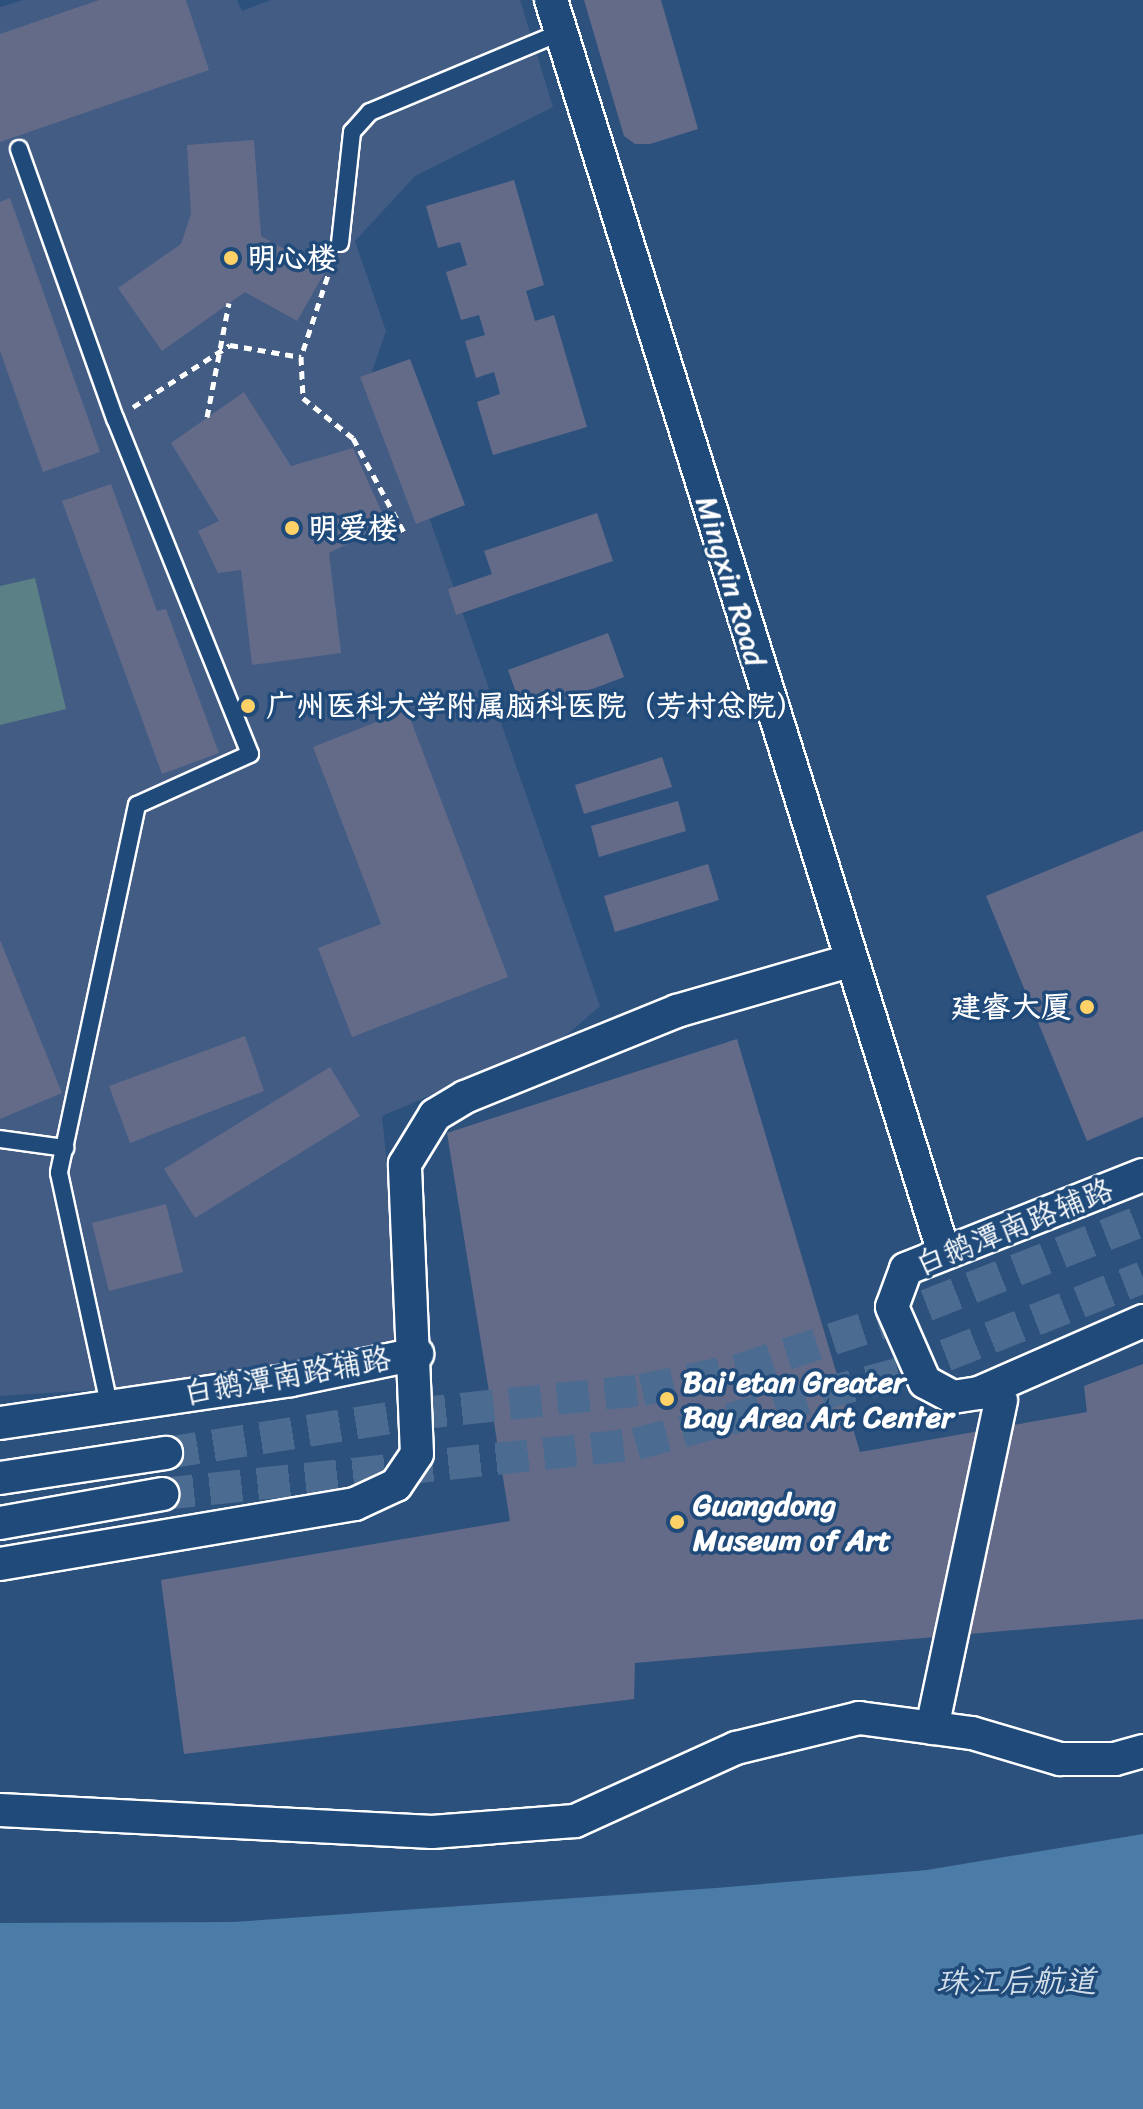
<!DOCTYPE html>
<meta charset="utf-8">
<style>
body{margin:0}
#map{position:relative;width:1143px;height:2109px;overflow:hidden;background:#2d517d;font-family:Sriracha,"LXGW WenKai TC",sans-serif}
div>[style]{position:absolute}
.built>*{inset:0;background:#425c84}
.green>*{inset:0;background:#5b8085}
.water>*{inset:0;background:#4a7ca7}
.building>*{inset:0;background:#646b89}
.street-tunnel>*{height:32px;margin-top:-16px;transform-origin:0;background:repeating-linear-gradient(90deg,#4c6b90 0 32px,transparent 0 48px)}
.path>*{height:5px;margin-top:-2.5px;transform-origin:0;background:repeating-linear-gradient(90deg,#fff 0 8px,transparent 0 14px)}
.roads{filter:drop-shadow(2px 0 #fff) drop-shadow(-2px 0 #fff) drop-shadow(0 2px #fff) drop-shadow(0 -2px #fff)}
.lane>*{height:16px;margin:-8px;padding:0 8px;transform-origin:8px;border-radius:8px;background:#1f4a7a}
.street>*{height:32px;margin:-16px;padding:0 16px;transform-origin:16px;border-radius:16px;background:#1f4a7a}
.dots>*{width:22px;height:22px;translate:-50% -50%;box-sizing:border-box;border:4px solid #1f4a7a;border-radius:50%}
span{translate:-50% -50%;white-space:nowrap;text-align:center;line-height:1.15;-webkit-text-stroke:7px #1f4a7a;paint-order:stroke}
.poi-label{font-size:30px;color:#fff;font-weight:700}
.left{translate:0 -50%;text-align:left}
.right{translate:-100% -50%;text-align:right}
.street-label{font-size:30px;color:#fff}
.water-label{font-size:32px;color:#d2dee9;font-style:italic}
</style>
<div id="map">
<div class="built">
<i style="clip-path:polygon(23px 0,237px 0,242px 11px,271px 0,520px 0,553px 107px,415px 176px,355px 241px,386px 331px,365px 392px,428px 514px,600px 1006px,562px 1039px,382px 1116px,405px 1341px,158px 1386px,0 1396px,0 7px)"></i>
</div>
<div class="green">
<i style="clip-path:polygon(35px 578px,66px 709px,0 725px,0 586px)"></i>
</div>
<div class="water">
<i style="clip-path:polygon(1143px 1834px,1143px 2109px,0 2109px,0 1923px,233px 1922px,716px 1888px,927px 1870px)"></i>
</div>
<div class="building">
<i style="clip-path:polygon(99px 0,186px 0,209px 70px,0 142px,0 34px)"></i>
<i style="clip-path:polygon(584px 0,661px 0,698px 129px,650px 144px,635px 144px,624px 136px)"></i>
<i style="clip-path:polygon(254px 140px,261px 236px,325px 272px,297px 321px,245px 292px,162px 351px,118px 288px,181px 244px,191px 214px,187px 145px)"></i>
<i style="clip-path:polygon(514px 180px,544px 285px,526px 291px,535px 321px,554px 315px,587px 427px,493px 455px,477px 402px,500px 394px,494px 372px,476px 378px,465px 341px,485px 335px,479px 315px,461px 320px,446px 272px,467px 265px,460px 242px,438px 248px,426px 206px)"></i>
<i style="clip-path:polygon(10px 198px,100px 452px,43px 472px,0 351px,0 202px)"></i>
<i style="clip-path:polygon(410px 359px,465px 505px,416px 524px,360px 377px)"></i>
<i style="clip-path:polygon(244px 392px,291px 466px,353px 448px,387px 524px,329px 553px,341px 653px,252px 665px,241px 570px,218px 573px,198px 531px,219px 521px,171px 443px)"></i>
<i style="clip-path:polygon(111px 484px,157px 611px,166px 609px,219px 753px,162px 774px,62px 501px)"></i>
<i style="clip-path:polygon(597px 513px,613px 561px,456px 615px,448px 589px,492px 574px,484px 551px)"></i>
<i style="clip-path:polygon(608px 633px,624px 677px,524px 715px,508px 670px)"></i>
<i style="clip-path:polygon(407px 710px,508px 977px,352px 1037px,318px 948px,381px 924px,313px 747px)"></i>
<i style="clip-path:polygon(662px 757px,672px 787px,584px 814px,575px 785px)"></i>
<i style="clip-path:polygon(678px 801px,686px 831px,599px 857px,591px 826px)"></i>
<i style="clip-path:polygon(1143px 831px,1143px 1117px,1087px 1141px,986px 896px)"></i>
<i style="clip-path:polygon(708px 864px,719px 900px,615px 932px,604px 896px)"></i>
<i style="clip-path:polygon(0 940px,62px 1093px,0 1119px)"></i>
<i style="clip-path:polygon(245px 1036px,264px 1091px,130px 1143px,109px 1086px)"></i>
<i style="clip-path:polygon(737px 1039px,860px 1452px,1087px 1412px,1084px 1386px,1143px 1364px,1143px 1619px,635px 1663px,634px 1699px,184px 1754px,161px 1580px,510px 1521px,447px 1133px)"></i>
<i style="clip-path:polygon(330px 1067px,360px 1116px,195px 1218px,164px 1169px)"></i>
<i style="clip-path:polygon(166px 1204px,183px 1272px,109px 1291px,92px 1223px)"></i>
</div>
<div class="street-tunnel">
<i style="left:166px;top:1453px;width:251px;rotate:-8.9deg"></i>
<i style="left:414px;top:1414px;width:229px;rotate:-6deg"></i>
<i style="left:642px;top:1390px;width:101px;rotate:-12deg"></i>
<i style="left:741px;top:1369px;width:148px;rotate:-18.1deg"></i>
<i style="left:882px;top:1323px;width:281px;rotate:-21.5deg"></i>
<i style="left:162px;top:1494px;width:477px;rotate:-6deg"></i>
<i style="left:636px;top:1444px;width:274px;rotate:-15deg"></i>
<i style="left:901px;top:1373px;width:260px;rotate:-21.6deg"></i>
</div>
<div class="path">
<i style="left:332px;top:263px;width:99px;rotate:108.3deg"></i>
<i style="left:301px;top:357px;width:41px;rotate:87.2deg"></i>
<i style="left:303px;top:398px;width:64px;rotate:38.7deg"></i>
<i style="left:353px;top:438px;width:109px;rotate:61.6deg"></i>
<i style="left:133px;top:407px;width:115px;rotate:-32.6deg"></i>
<i style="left:230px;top:345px;width:72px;rotate:9.6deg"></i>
<i style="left:207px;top:417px;width:116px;rotate:-79.1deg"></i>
</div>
<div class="roads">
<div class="lane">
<i style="left:19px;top:149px;width:286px;rotate:70.4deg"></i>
<i style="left:115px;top:418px;width:362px;rotate:68.1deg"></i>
<i style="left:250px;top:754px;width:124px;rotate:155.7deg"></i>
<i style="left:137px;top:805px;width:376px;rotate:102deg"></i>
<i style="left:59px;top:1173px;width:237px;rotate:77.8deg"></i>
<i style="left:340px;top:243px;width:112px;rotate:-83.8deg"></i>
<i style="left:352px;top:132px;width:27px;rotate:-48deg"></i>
<i style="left:370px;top:112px;width:207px;rotate:-22.7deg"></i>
<i style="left:0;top:1139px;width:66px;rotate:7.9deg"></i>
</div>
<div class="street">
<i style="left:551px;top:0;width:1313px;rotate:72.59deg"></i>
<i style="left:1143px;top:1175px;width:255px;rotate:158.4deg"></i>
<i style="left:906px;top:1269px;width:40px;rotate:110.2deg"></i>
<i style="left:892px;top:1307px;width:82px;rotate:66.3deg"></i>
<i style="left:925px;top:1382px;width:32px;rotate:28deg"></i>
<i style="left:953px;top:1397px;width:26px;rotate:-9deg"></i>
<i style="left:979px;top:1393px;width:179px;rotate:-23.7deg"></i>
<i style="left:0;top:1423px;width:294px;rotate:-8.4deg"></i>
<i style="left:291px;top:1380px;width:129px;rotate:-11.7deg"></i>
<i style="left:0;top:1478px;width:168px;rotate:-8.6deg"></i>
<i style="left:0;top:1523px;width:165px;rotate:-10.1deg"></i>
<i style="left:0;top:1564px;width:360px;rotate:-9.6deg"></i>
<i style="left:355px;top:1504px;width:45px;rotate:-24.9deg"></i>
<i style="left:396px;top:1485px;width:37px;rotate:-56deg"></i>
<i style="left:417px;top:1454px;width:290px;rotate:-92.4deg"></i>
<i style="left:405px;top:1164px;width:57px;rotate:-58.5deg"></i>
<i style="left:435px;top:1115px;width:35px;rotate:-31deg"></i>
<i style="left:465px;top:1097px;width:229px;rotate:-22.1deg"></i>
<i style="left:677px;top:1011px;width:179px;rotate:-16.2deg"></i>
<i style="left:932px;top:1728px;width:335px;rotate:-78.1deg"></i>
<i style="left:0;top:1810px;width:433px;rotate:2.9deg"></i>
<i style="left:432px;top:1832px;width:143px;rotate:-4.4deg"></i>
<i style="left:575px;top:1821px;width:177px;rotate:-24.4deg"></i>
<i style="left:736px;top:1748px;width:127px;rotate:-13.7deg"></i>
<i style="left:859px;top:1718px;width:114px;rotate:7.6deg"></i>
<i style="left:972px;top:1733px;width:92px;rotate:16.5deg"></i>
<i style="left:1060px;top:1759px;width:55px"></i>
<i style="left:1115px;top:1759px;width:29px;rotate:-16deg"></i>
</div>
</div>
<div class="dots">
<i style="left:231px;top:258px;background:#ffd166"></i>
<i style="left:292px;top:528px;background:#ffd166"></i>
<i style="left:248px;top:706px;background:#ffd166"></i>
<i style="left:1087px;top:1007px;background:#ffd166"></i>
<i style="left:667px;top:1399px;background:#ffd166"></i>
<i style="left:677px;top:1522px;background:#ffd166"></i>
</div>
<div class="poi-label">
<span class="left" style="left:247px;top:258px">明心楼</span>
<span class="left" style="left:308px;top:528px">明爱楼</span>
<span class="left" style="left:266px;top:706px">广州医科大学附属脑科医院（芳村总院）</span>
<span class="right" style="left:1071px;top:1007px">建睿大厦</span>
<span class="left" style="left:683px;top:1399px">Bai'etan Greater<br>Bay Area Art Center</span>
<span class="left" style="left:693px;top:1522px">Guangdong<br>Museum of Art</span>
</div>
<div class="street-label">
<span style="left:731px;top:581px;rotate:73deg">Mingxin Road</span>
<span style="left:1014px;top:1227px;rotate:-22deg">白鹅潭南路辅路</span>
<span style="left:287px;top:1376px;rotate:-10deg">白鹅潭南路辅路</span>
</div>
<div class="water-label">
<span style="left:1016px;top:1982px">珠江后航道</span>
</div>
</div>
